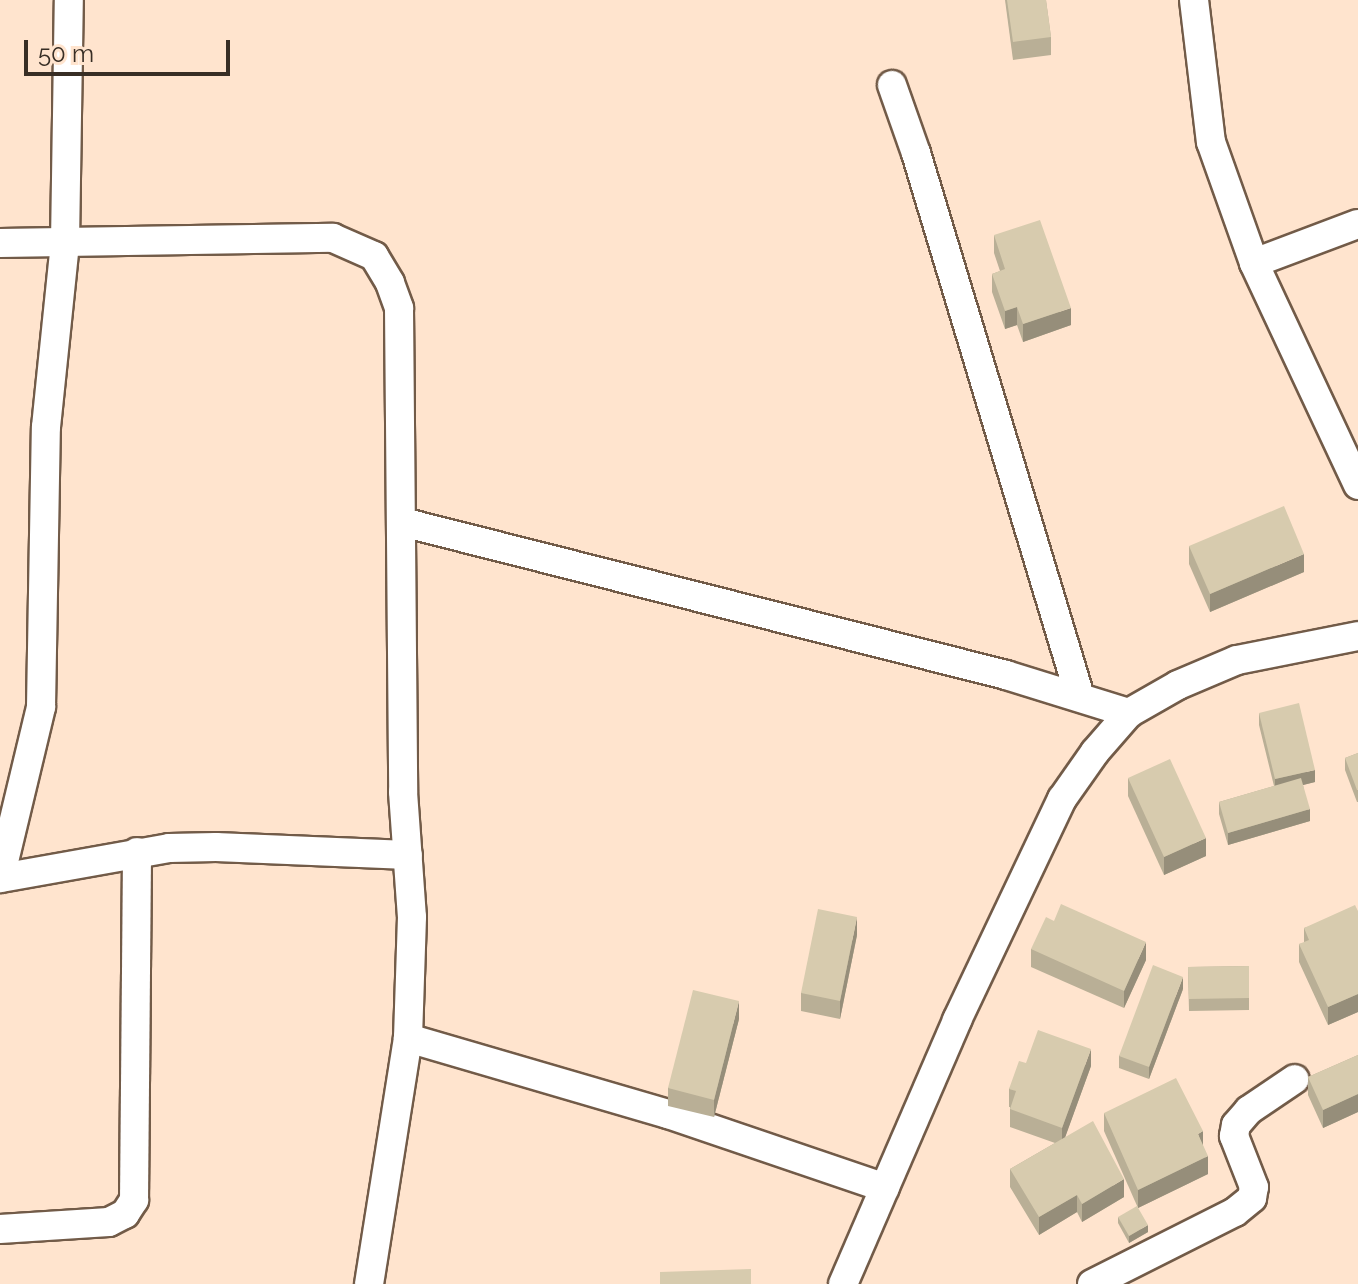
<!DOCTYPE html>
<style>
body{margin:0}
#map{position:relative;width:1358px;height:1284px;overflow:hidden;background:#ffe4ce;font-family:Raleway,sans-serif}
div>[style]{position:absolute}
.roads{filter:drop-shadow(2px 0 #725b48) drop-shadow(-2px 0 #725b48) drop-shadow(0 2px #725b48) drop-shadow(0 -2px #725b48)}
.minor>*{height:28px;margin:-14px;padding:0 14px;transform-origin:14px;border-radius:14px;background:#fff}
.wall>*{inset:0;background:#b9af96}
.shaded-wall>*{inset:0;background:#968e7a}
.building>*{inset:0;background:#d7cbae}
span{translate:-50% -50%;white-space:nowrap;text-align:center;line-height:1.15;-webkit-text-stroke:6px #ffe4ce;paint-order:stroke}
.scale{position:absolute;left:24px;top:40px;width:206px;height:36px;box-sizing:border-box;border:4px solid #382e25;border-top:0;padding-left:10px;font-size:24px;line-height:28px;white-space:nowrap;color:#382e25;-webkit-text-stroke:6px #ffe4ce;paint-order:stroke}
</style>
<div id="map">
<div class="roads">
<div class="minor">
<i style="left:1194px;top:0;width:143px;rotate:83.2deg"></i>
<i style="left:1211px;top:142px;width:128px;rotate:70.4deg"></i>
<i style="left:1254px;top:263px;width:245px;rotate:64.9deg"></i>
<i style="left:892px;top:85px;width:72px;rotate:70.6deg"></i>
<i style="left:916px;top:153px;width:568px;rotate:73.22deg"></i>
<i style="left:0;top:243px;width:333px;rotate:-0.9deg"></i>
<i style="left:333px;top:238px;width:45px;rotate:23.7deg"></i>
<i style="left:374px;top:256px;width:31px;rotate:59deg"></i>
<i style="left:390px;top:283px;width:27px;rotate:70deg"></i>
<i style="left:399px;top:308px;width:484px;rotate:89.5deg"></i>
<i style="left:403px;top:792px;width:125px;rotate:85.9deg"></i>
<i style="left:412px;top:917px;width:121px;rotate:91.9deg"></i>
<i style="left:408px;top:1038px;width:249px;rotate:99deg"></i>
<i style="left:1254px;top:263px;width:111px;rotate:-20.6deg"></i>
<i style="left:402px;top:522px;width:623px;rotate:14.21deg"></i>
<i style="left:1006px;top:675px;width:129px;rotate:17.2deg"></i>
<i style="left:0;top:878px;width:176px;rotate:-76.5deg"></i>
<i style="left:41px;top:707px;width:280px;rotate:-89deg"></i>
<i style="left:46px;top:427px;width:185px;rotate:-84.1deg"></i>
<i style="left:65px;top:243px;width:243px;rotate:-89.1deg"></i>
<i style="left:1px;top:878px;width:171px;rotate:-10.1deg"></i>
<i style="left:169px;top:848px;width:47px;rotate:-1.2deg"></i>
<i style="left:216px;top:847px;width:192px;rotate:2.4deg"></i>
<i style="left:408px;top:1038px;width:271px;rotate:16.3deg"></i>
<i style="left:668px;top:1114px;width:229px;rotate:18.8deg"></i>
<i style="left:0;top:1229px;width:109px;rotate:-3.7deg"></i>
<i style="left:109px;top:1222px;width:18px;rotate:-27deg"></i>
<i style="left:125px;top:1214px;width:17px;rotate:-57deg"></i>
<i style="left:134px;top:1200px;width:348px;rotate:-89.5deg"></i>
<i style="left:843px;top:1284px;width:288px;rotate:-66.6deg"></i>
<i style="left:957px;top:1020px;width:245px;rotate:-64.6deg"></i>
<i style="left:1062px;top:799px;width:57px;rotate:-54.9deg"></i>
<i style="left:1095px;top:752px;width:52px;rotate:-48.9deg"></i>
<i style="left:1129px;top:713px;width:56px;rotate:-29.7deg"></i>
<i style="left:1178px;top:685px;width:64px;rotate:-23deg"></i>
<i style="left:1237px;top:660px;width:123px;rotate:-11.2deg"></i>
<i style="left:1092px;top:1284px;width:160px;rotate:-26.7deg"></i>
<i style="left:1235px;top:1212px;width:22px;rotate:-39deg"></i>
<i style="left:1252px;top:1198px;width:11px;rotate:-80deg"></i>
<i style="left:1254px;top:1187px;width:55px;rotate:-111.4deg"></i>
<i style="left:1234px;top:1136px;width:11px;rotate:-80deg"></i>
<i style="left:1236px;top:1125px;width:20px;rotate:-49deg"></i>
<i style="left:1249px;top:1110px;width:55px;rotate:-34deg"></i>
</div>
</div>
<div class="wall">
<i style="clip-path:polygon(1005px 0,1046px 0,1051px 37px,1051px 55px,1013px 60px)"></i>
<i style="clip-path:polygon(994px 235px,1071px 325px,1023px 342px,1017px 325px,1005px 329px,992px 292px,992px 274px,1000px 271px,994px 253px)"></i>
<i style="clip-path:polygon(1189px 546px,1304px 572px,1210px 612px,1189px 564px)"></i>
<i style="clip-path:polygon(1259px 713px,1315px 782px,1303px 785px,1310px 821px,1228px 845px,1219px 814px,1219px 802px,1274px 786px,1259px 725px)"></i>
<i style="clip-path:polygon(1358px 753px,1358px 802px,1357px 802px,1345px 770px,1345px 758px)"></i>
<i style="clip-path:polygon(1128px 778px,1206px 856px,1164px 875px,1128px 796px)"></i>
<i style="clip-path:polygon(1358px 911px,1358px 1012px,1328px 1025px,1299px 962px,1299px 944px,1304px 943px,1304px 928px)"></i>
<i style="clip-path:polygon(857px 935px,840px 1019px,801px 1011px,801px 993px)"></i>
<i style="clip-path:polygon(1031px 949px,1146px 960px,1124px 1008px,1031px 967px)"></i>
<i style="clip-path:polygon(1249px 966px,1249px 1010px,1189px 1011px,1188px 967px)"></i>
<i style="clip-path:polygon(1183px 989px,1149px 1079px,1119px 1068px,1119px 1056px)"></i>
<i style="clip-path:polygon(739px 1019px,714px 1117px,668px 1106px,668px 1088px)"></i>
<i style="clip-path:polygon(1358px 1055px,1358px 1112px,1323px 1128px,1308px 1095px,1308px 1077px)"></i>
<i style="clip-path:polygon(1026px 1063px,1091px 1066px,1065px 1137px,1124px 1197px,1082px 1222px,1077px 1212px,1039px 1235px,1010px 1187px,1010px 1169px,1055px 1143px,1010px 1127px,1010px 1107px,1009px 1107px,1009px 1089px)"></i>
<i style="clip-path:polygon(1104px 1113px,1203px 1146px,1208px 1174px,1138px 1208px,1104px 1131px)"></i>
<i style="clip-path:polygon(1118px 1217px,1148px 1232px,1129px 1243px,1118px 1223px)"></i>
</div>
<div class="shaded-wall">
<i style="clip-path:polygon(1017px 307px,1017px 325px,1005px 329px,1005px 311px)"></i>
<i style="clip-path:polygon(1071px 308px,1071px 325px,1023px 342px,1023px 324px)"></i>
<i style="clip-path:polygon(1304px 554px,1304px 572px,1210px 612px,1210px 594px)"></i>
<i style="clip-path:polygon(1315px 770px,1315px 782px,1275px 792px,1275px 779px)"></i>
<i style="clip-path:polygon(1310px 809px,1310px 821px,1228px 845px,1228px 833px)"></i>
<i style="clip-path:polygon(1206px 838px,1206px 856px,1164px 875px,1164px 857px)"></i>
<i style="clip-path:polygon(857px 917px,857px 935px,840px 1019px,840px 1001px)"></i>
<i style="clip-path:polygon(1146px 942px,1146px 960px,1124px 1008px,1124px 991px)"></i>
<i style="clip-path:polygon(1183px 977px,1183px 989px,1149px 1079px,1149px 1067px)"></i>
<i style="clip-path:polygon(1358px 994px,1358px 1012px,1328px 1025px,1328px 1007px)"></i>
<i style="clip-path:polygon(739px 1001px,739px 1019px,714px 1117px,714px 1100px)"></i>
<i style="clip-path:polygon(1091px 1049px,1091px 1066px,1062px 1146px,1062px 1128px)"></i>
<i style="clip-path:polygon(1358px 1094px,1358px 1112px,1323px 1128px,1323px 1110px)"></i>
<i style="clip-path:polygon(1203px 1131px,1203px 1149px,1198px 1134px)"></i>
<i style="clip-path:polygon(1208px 1156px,1208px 1174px,1138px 1208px,1138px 1190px)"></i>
<i style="clip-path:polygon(1124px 1179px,1124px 1197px,1082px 1222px,1082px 1204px)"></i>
<i style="clip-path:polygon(1077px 1195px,1077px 1212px,1039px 1235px,1039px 1217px)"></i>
<i style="clip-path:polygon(1148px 1225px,1148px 1232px,1129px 1243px,1129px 1236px)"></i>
</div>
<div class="building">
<i style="clip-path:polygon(1007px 0,1046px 0,1051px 37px,1013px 42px)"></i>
<i style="clip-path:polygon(1040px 220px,1071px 308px,1023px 324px,1017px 307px,1005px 311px,992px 274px,1005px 269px,994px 235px)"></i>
<i style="clip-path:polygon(1284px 506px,1304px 554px,1210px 594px,1189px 546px)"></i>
<i style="clip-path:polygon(1299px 703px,1315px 770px,1275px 779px,1259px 713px)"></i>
<i style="clip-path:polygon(1358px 753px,1358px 790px,1357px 790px,1345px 758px)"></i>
<i style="clip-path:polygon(1170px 759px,1206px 838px,1164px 857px,1128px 778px)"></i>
<i style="clip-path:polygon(1301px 778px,1310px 809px,1228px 833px,1219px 802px)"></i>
<i style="clip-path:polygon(1061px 904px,1146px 942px,1124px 991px,1031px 949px,1046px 917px,1054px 921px)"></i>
<i style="clip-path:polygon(1355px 905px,1358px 911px,1358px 994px,1328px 1007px,1299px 944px,1309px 940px,1304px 928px)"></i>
<i style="clip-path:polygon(818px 909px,857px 917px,840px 1001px,801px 993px)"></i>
<i style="clip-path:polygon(1153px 965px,1183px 977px,1149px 1067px,1119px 1056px)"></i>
<i style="clip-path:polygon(1249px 966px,1249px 998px,1189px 999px,1188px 967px)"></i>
<i style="clip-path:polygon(693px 990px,739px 1001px,714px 1100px,668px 1088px)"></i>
<i style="clip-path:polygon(1038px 1030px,1091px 1049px,1062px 1128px,1010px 1109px,1016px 1091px,1009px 1089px,1019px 1061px,1026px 1063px)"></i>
<i style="clip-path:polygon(1358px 1055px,1358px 1094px,1323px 1110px,1308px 1077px)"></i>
<i style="clip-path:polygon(1176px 1078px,1203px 1131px,1198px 1134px,1208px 1156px,1138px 1190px,1104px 1113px)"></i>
<i style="clip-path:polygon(1093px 1121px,1124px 1179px,1082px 1204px,1077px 1195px,1039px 1217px,1010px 1169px)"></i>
<i style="clip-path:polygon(1137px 1206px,1148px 1225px,1129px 1236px,1118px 1217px)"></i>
<i style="clip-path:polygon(751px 1269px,751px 1284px,660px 1284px,660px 1272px)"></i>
</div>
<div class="scale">50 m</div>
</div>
